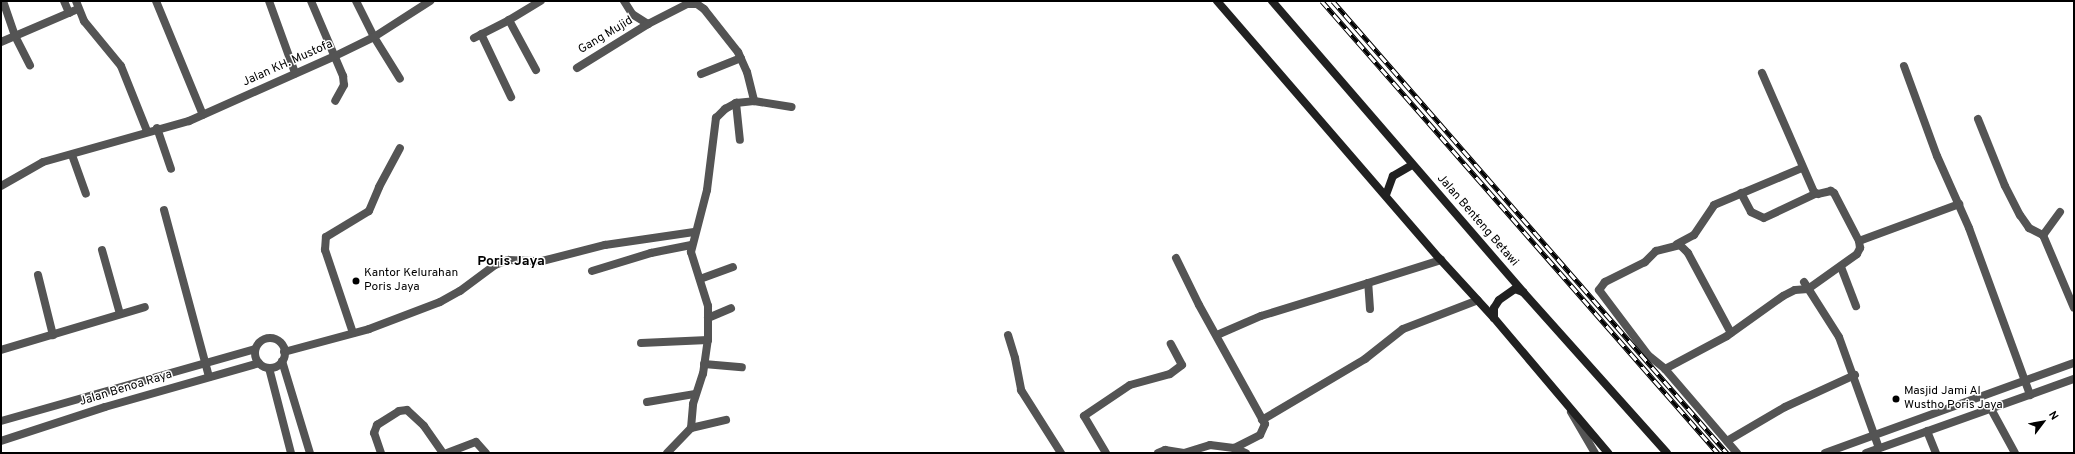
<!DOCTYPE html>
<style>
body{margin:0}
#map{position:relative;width:2075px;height:454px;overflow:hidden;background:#fff;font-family:Overpass,sans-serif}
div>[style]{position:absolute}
.minor>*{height:8px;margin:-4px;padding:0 4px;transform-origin:4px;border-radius:4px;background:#545454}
.minor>.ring{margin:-4px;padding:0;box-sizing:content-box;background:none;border:8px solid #545454;border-radius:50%}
.tertiary>*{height:8px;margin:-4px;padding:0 4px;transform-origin:4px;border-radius:4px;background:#545454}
.secondary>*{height:8px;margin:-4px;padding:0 4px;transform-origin:4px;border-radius:4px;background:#212121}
.rail>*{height:4.5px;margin-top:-2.25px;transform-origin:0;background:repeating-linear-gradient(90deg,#fff 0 9px,#000 0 18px);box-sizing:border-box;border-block:1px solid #000}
.dots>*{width:11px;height:11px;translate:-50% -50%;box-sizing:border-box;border:2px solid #fff;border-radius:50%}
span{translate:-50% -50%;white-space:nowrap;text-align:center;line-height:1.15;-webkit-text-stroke:3px #fff;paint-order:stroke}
.street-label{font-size:12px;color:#000}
.poi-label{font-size:12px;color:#000}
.left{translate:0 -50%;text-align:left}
.quarter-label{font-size:14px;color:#000;font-weight:700}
.frame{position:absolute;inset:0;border:2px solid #000;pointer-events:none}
.north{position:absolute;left:2023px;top:402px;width:40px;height:40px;-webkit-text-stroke:3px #fff;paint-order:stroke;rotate:58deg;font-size:11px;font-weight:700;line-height:16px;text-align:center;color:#000}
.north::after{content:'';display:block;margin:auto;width:14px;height:18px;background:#000;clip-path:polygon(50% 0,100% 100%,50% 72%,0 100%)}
</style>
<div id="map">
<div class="minor">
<i style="left:3px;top:1px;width:37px;rotate:71deg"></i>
<i style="left:15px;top:36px;width:33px;rotate:63deg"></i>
<i style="left:64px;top:1px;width:13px;rotate:67deg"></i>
<i style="left:76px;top:1px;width:22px;rotate:68deg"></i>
<i style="left:84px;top:21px;width:58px;rotate:50.6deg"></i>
<i style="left:121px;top:66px;width:70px;rotate:68.2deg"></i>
<i style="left:156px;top:1px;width:123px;rotate:67.6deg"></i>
<i style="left:269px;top:1px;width:77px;rotate:70.1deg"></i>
<i style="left:311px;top:1px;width:82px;rotate:66.9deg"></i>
<i style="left:343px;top:76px;width:9px;rotate:84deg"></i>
<i style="left:344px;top:85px;width:18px;rotate:119deg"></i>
<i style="left:356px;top:1px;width:40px;rotate:63.4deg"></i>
<i style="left:374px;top:37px;width:49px;rotate:58.2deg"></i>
<i style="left:624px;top:1px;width:15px;rotate:58deg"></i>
<i style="left:632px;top:14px;width:19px;rotate:32deg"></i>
<i style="left:648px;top:24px;width:44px;rotate:-27.1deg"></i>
<i style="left:687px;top:4px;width:10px"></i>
<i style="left:697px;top:4px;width:9px;rotate:36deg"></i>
<i style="left:704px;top:9px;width:55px;rotate:51.7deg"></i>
<i style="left:738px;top:52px;width:22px;rotate:66deg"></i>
<i style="left:747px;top:72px;width:30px;rotate:76deg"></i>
<i style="left:481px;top:34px;width:70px;rotate:64.5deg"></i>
<i style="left:474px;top:38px;width:39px;rotate:-27deg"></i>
<i style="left:1px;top:42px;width:84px;rotate:-23.2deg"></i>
<i style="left:1904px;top:66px;width:96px;rotate:69.9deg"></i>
<i style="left:1937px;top:156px;width:79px;rotate:66deg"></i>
<i style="left:1969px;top:228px;width:178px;rotate:69.9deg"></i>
<i style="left:577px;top:68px;width:84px;rotate:-31.8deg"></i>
<i style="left:536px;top:70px;width:57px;rotate:-118.4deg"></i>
<i style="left:509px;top:20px;width:37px;rotate:-31deg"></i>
<i style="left:701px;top:74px;width:43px;rotate:-21.8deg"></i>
<i style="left:736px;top:103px;width:37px;rotate:84deg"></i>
<i style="left:1978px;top:119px;width:72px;rotate:68.1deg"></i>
<i style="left:2005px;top:186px;width:33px;rotate:63deg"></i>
<i style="left:2020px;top:215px;width:16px;rotate:55deg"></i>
<i style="left:2029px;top:228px;width:16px;rotate:27deg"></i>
<i style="left:157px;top:128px;width:43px;rotate:71.1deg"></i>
<i style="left:72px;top:155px;width:41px;rotate:70.3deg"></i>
<i style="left:1px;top:186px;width:48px;rotate:-29.7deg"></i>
<i style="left:43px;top:162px;width:152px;rotate:-15.7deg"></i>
<i style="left:189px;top:121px;width:158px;rotate:-24deg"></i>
<i style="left:333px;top:57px;width:46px;rotate:-26deg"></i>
<i style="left:374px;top:37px;width:67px;rotate:-32.7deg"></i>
<i style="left:1741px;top:193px;width:21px;rotate:62deg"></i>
<i style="left:1751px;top:212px;width:14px;rotate:25deg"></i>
<i style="left:1764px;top:218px;width:56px;rotate:-25.2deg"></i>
<i style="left:164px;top:210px;width:173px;rotate:74.9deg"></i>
<i style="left:2060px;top:212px;width:29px;rotate:126deg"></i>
<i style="left:2043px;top:235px;width:79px;rotate:67deg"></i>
<i style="left:1859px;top:241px;width:107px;rotate:-20.3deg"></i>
<i style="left:1677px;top:244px;width:19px;rotate:-28deg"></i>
<i style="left:1694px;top:235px;width:36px;rotate:-56deg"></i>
<i style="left:1714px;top:205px;width:95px;rotate:-22.8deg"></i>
<i style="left:102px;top:250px;width:66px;rotate:74.3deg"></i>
<i style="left:1176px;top:258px;width:52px;rotate:63.9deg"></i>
<i style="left:1199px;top:305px;width:136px;rotate:61deg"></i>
<i style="left:1265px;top:424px;width:12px;rotate:114deg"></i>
<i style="left:1260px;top:435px;width:29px;rotate:153deg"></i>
<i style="left:1841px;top:267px;width:42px;rotate:69deg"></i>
<i style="left:592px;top:271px;width:62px;rotate:-17deg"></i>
<i style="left:651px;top:253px;width:41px;rotate:-11.3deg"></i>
<i style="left:38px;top:275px;width:62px;rotate:76deg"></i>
<i style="left:700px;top:279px;width:35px;rotate:-20deg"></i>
<i style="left:1804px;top:282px;width:65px;rotate:57.5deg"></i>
<i style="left:1839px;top:337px;width:118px;rotate:70.2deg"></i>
<i style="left:1370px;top:309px;width:26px;rotate:-94deg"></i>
<i style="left:1368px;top:283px;width:77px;rotate:-17.5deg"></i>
<i style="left:708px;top:318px;width:25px;rotate:-23deg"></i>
<i style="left:353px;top:333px;width:88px;rotate:-108.6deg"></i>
<i style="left:325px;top:250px;width:13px;rotate:-86deg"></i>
<i style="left:326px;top:237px;width:50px;rotate:-31.2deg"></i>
<i style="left:369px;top:211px;width:26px;rotate:-67deg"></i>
<i style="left:379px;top:187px;width:44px;rotate:-61.7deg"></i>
<i style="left:1731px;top:333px;width:91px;rotate:-118.3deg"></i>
<i style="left:1688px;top:253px;width:11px;rotate:-135deg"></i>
<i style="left:1680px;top:245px;width:25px;rotate:166deg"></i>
<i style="left:1656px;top:251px;width:16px;rotate:135deg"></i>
<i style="left:1645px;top:262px;width:45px;rotate:153.4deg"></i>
<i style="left:1605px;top:282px;width:10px;rotate:127deg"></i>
<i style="left:1599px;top:290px;width:81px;rotate:53deg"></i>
<i style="left:1648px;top:355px;width:22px;rotate:39deg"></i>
<i style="left:1665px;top:369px;width:70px;rotate:-28deg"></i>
<i style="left:1727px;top:336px;width:69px;rotate:-35.5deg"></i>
<i style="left:1783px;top:296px;width:13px;rotate:-27deg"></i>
<i style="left:1795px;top:290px;width:13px;rotate:-4deg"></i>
<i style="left:1808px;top:289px;width:60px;rotate:-35.5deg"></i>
<i style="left:1857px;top:254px;width:7px;rotate:-63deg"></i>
<i style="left:1860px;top:248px;width:7px;rotate:-98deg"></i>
<i style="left:1859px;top:241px;width:54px;rotate:-117.5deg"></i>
<i style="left:1834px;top:193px;width:4px;rotate:-146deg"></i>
<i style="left:1831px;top:191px;width:13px;rotate:167deg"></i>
<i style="left:1818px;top:194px;width:4px;rotate:-153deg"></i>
<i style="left:1814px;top:192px;width:130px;rotate:-113.6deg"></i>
<i style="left:1008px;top:335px;width:24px;rotate:73deg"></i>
<i style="left:1015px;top:358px;width:33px;rotate:79deg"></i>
<i style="left:1021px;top:390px;width:75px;rotate:57.6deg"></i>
<i style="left:1217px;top:335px;width:48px;rotate:-23.4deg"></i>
<i style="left:1261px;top:316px;width:112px;rotate:-17.1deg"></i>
<i class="ring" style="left:255px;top:338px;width:22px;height:22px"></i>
<i style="left:641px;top:343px;width:67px;rotate:-2.6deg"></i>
<i style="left:1px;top:350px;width:150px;rotate:-16.6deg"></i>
<i style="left:284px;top:352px;width:88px;rotate:-15.1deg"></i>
<i style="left:369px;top:329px;width:76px;rotate:-20.8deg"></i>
<i style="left:440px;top:302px;width:23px;rotate:-29deg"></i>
<i style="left:460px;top:291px;width:44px;rotate:-36.6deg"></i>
<i style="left:495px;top:265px;width:14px;rotate:-21deg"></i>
<i style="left:508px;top:260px;width:34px;rotate:2deg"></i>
<i style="left:542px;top:261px;width:65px;rotate:-14.3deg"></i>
<i style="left:605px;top:245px;width:90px;rotate:-8.3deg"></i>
<i style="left:282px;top:361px;width:96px;rotate:73.1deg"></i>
<i style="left:704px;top:364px;width:38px;rotate:5deg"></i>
<i style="left:269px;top:368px;width:88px;rotate:75.5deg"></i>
<i style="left:1665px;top:369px;width:111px;rotate:49.4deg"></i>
<i style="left:647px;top:402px;width:49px;rotate:-9.5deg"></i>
<i style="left:1991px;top:409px;width:50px;rotate:61.4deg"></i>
<i style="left:1262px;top:420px;width:120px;rotate:-30.6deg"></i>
<i style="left:1365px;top:359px;width:48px;rotate:-38.3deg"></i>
<i style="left:1403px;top:329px;width:80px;rotate:-21.1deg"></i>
<i style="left:1px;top:421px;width:264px;rotate:-15.8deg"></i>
<i style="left:691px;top:428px;width:36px;rotate:-13deg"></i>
<i style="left:1927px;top:431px;width:24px;rotate:68deg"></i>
<i style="left:1px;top:441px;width:109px;rotate:-18.1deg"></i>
<i style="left:105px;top:407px;width:160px;rotate:-15.9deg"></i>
<i style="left:1727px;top:441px;width:67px;rotate:-30.4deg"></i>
<i style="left:1785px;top:407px;width:77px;rotate:-24.6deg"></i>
<i style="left:381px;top:453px;width:21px;rotate:-109deg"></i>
<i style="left:374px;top:433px;width:9px;rotate:-69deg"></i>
<i style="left:377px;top:425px;width:26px;rotate:-32deg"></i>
<i style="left:399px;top:411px;width:8px;rotate:-7deg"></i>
<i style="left:407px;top:410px;width:23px;rotate:43deg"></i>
<i style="left:424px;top:426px;width:33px;rotate:55deg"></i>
<i style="left:447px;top:453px;width:31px;rotate:-21deg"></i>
<i style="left:476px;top:442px;width:15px;rotate:48deg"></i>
<i style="left:667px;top:453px;width:35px;rotate:-46deg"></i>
<i style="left:691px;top:428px;width:24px;rotate:-85deg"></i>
<i style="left:693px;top:404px;width:32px;rotate:-72deg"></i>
<i style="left:703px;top:374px;width:34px;rotate:-82deg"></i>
<i style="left:708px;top:340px;width:34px;rotate:-90deg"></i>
<i style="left:708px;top:306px;width:57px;rotate:-107.5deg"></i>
<i style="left:691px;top:252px;width:64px;rotate:-75.5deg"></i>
<i style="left:707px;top:190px;width:73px;rotate:-82.9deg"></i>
<i style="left:716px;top:118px;width:13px;rotate:-45deg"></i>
<i style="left:725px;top:109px;width:13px;rotate:-29deg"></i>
<i style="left:736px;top:103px;width:18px;rotate:-6deg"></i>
<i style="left:754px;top:101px;width:38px;rotate:9deg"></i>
<i style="left:1106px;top:453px;width:43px;rotate:-120.7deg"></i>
<i style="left:1084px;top:416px;width:55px;rotate:-34deg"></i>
<i style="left:1130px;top:385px;width:41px;rotate:-15.4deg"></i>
<i style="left:1170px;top:374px;width:15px;rotate:-37deg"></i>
<i style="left:1182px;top:365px;width:24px;rotate:-118deg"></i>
<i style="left:1158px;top:453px;width:8px;rotate:-23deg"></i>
<i style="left:1165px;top:450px;width:19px;rotate:9deg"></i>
<i style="left:1184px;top:453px;width:27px;rotate:-17deg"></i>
<i style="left:1210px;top:445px;width:24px;rotate:7deg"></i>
<i style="left:1234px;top:448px;width:13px;rotate:23deg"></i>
</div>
<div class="tertiary">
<i style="left:1571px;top:412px;width:48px;rotate:59.7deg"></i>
<i style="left:1825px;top:453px;width:265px;rotate:-19.9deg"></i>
<i style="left:1866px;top:453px;width:221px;rotate:-19.6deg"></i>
</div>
<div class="secondary">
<i style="left:1217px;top:1px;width:340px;rotate:49.2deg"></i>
<i style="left:1439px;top:258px;width:81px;rotate:47.5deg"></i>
<i style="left:1494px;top:318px;width:177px;rotate:49.8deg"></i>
<i style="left:1272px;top:1px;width:384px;rotate:49.2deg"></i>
<i style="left:1523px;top:292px;width:216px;rotate:48.2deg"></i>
<i style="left:1386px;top:195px;width:20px;rotate:-70deg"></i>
<i style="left:1393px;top:176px;width:22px;rotate:-30deg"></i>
<i style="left:1494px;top:318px;width:10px;rotate:-90deg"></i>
<i style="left:1494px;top:308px;width:9px;rotate:-58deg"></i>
<i style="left:1499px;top:300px;width:19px;rotate:-35deg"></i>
<i style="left:1515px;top:289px;width:9px;rotate:21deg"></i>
</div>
<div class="rail">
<i style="left:1322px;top:1px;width:601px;rotate:48.78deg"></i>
<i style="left:1333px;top:1px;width:600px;rotate:48.92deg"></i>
</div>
<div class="dots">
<i style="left:356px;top:281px;background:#000"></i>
<i style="left:1896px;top:399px;background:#000"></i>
</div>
<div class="street-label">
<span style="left:606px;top:36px;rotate:-31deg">Gang Mujid</span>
<span style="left:288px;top:64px;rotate:-24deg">Jalan KH. Mustofa</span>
<span style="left:1477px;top:221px;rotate:49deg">Jalan Benteng Betawi</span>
<span style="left:126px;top:389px;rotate:-17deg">Jalan Benoa Raya</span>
</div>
<div class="poi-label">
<span class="left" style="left:364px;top:281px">Kantor Kelurahan<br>Poris Jaya</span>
<span class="left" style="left:1904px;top:399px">Masjid Jami Al<br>Wustho Poris Jaya</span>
</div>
<div class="quarter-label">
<span style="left:511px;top:262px">Poris Jaya</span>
</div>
<div class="frame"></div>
<div class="north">N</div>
</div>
